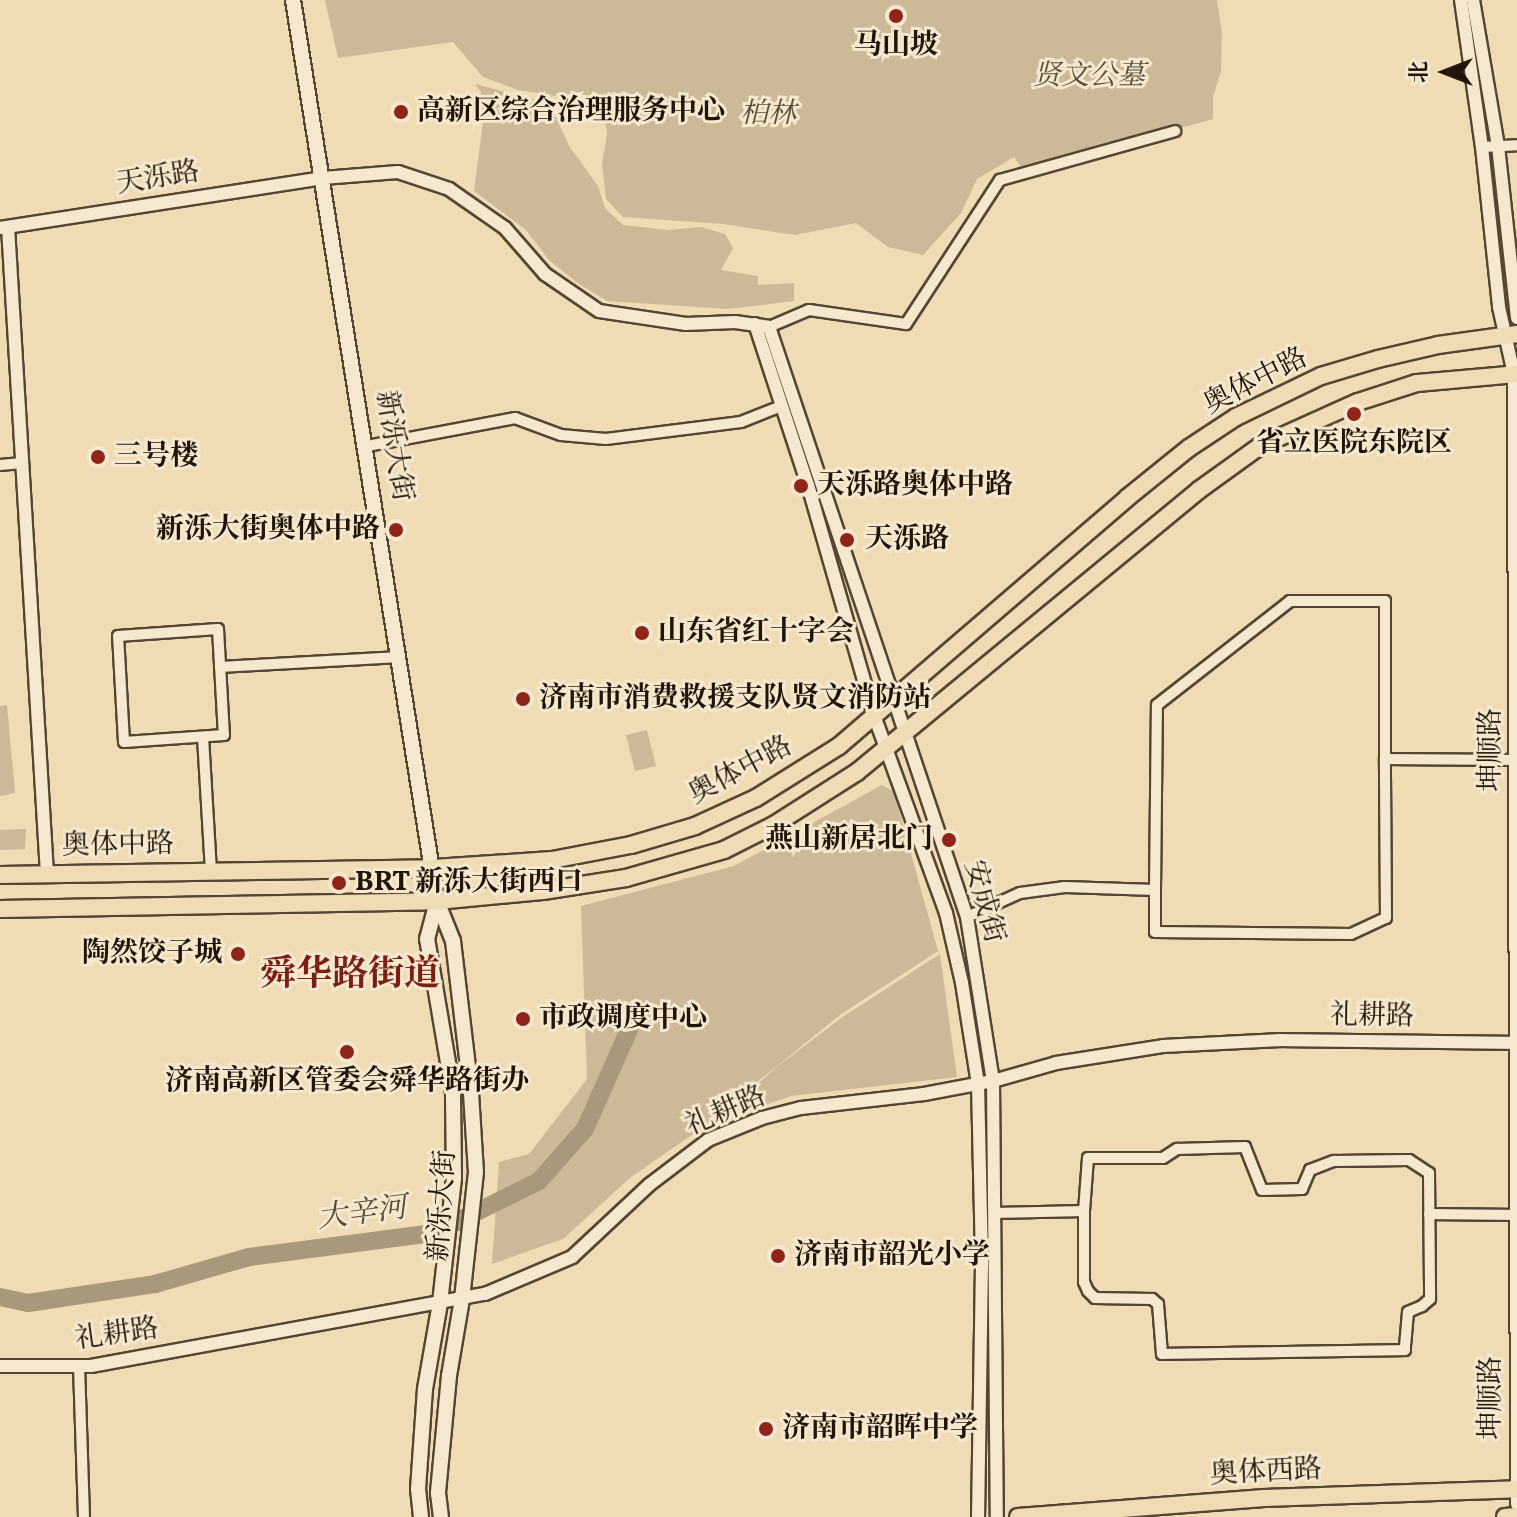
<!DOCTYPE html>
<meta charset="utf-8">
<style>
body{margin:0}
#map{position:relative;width:1517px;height:1517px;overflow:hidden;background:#efdbb4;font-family:Vollkorn,"Noto Serif SC",serif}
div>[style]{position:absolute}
.green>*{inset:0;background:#ccb997}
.river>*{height:18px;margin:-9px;padding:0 9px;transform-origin:9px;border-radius:9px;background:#a9987a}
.roads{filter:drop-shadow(2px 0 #544633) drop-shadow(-2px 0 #544633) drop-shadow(0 2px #544633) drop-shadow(0 -2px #544633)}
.minor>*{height:10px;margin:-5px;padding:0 5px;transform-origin:5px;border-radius:5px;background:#f5e8ce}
.tertiary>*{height:12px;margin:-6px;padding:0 6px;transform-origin:6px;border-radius:6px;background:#f5e8ce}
.secondary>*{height:14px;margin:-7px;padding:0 7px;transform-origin:7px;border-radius:7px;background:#f5e8ce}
.primary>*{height:16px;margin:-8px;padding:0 8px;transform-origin:8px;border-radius:8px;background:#efdbb4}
.dots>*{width:22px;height:22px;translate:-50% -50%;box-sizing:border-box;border:4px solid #f5e8ce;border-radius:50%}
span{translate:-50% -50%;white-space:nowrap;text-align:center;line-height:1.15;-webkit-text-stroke:6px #f5e8ce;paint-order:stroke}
.poi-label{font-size:28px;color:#201508;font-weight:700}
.left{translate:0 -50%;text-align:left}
.right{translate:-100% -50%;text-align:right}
.park-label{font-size:28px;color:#5c4e3a;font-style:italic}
.street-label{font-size:28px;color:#201508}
.water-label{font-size:30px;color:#574936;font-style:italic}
.district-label{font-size:36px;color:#7a1f14;font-weight:700}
.north{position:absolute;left:1405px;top:32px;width:80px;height:80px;-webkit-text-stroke:6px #f5e8ce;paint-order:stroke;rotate:270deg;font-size:22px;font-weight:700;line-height:32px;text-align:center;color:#201508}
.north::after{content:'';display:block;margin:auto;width:28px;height:36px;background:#201508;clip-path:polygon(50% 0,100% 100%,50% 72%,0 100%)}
</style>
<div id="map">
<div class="green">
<i style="clip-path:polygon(325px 0,1217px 0,1222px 33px,1221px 71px,1213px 97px,1213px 119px,1024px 171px,1014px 157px,977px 179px,961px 213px,923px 255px,888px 247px,856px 223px,795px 235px,723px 224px,623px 217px,606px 199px,602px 165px,607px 133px,602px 102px,579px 93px,554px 96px,518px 90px,483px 77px,453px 42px,338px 58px)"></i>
<i style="clip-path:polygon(475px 84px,550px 104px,569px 146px,598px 186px,605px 208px,623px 225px,668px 230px,701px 227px,725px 234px,733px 248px,721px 270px,758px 276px,758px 285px,794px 283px,794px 301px,728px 309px,607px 301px,576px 282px,549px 260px,526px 230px,474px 191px,483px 122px,481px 92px)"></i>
<i style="clip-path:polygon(7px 705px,15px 793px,0 796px,0 706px)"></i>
<i style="clip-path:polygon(647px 730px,656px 766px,635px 771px,626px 735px)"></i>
<i style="clip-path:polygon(882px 785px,894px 792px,938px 951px,840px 1015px,692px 1135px,631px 1177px,563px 1239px,492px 1264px,499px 1162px,529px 1154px,587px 1079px,581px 906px,734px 866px)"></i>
<i style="clip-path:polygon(26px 829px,25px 849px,0 850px,0 830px)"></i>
<i style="clip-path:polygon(940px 954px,957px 1077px,791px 1096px,714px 1123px,779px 1065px,844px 1016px)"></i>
</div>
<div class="river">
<i style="left:0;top:1297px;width:29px;rotate:12deg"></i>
<i style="left:28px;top:1303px;width:128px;rotate:-8.5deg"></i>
<i style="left:155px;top:1284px;width:98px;rotate:-16deg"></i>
<i style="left:249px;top:1257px;width:187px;rotate:-7.4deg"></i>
<i style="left:434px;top:1233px;width:117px;rotate:-26.3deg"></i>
<i style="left:539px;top:1181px;width:69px;rotate:-48.5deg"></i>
<i style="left:585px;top:1129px;width:116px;rotate:-66.1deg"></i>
</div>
<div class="roads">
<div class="minor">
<i style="left:1482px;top:147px;width:35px;rotate:-3deg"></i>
<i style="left:769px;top:327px;width:43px;rotate:-23deg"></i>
<i style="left:809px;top:310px;width:98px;rotate:8.2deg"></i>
<i style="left:906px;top:324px;width:172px;rotate:-56.9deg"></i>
<i style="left:1000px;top:180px;width:182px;rotate:-15.6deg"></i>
<i style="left:367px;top:446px;width:151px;rotate:-10.7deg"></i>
<i style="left:515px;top:418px;width:49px;rotate:20.3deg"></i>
<i style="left:561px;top:435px;width:45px;rotate:5.1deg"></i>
<i style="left:606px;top:439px;width:136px;rotate:-7.2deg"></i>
<i style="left:741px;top:422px;width:43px;rotate:-21.8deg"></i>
<i style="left:0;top:465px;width:22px;rotate:-5deg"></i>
<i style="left:218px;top:629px;width:106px;rotate:86.8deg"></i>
<i style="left:224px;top:735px;width:100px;rotate:176deg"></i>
<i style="left:124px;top:742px;width:106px;rotate:-93.2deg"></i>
<i style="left:118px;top:636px;width:100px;rotate:-4deg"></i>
<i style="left:220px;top:667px;width:180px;rotate:-3.2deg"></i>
<i style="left:203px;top:737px;width:134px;rotate:86.6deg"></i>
<i style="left:1155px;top:890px;width:185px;rotate:-89.4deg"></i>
<i style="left:1157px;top:705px;width:169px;rotate:-38deg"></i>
<i style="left:1290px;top:601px;width:95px"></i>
<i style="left:1385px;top:601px;width:158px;rotate:90deg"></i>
<i style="left:967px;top:917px;width:58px;rotate:-24.4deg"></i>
<i style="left:1020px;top:893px;width:45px;rotate:-7.6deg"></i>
<i style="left:1065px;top:887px;width:90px;rotate:1.9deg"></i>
<i style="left:1155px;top:890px;width:42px;rotate:90deg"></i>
<i style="left:1155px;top:932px;width:196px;rotate:0.6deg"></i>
<i style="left:1351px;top:934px;width:38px;rotate:-25deg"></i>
<i style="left:1386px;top:918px;width:159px;rotate:-90.4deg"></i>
<i style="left:1385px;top:759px;width:132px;rotate:0.4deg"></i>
<i style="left:995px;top:1213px;width:89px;rotate:-1.3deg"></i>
<i style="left:1084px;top:1211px;width:53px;rotate:-85.7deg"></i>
<i style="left:1088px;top:1158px;width:75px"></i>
<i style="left:1163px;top:1158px;width:17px;rotate:-33deg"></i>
<i style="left:1177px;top:1149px;width:68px;rotate:-1.7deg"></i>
<i style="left:1245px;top:1147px;width:46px;rotate:68.4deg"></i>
<i style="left:1262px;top:1190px;width:40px;rotate:-1.4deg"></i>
<i style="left:1302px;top:1189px;width:21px;rotate:-67deg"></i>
<i style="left:1310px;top:1170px;width:26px;rotate:-21deg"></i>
<i style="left:1334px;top:1161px;width:75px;rotate:-0.8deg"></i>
<i style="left:1409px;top:1160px;width:24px;rotate:33deg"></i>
<i style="left:1429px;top:1173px;width:126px;rotate:89.5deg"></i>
<i style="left:1430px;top:1299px;width:11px;rotate:139deg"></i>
<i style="left:1422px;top:1306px;width:15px;rotate:157deg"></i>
<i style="left:1408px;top:1312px;width:38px;rotate:95deg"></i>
<i style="left:1405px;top:1350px;width:243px;rotate:179.1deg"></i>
<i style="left:1162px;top:1354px;width:50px;rotate:-94.6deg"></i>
<i style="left:1158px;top:1304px;width:8px;rotate:-140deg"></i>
<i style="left:1152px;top:1299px;width:57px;rotate:-179deg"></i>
<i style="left:1095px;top:1298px;width:10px;rotate:-135deg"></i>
<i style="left:1088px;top:1291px;width:10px;rotate:-114deg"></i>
<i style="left:1084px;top:1282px;width:71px;rotate:-90deg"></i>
<i style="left:1429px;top:1214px;width:87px;rotate:0.7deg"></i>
<i style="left:79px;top:1366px;width:151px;rotate:88.1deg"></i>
</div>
<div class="tertiary">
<i style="left:1461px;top:0;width:148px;rotate:81.9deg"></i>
<i style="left:1482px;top:147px;width:161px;rotate:83.9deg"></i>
<i style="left:1499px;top:307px;width:69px;rotate:77.4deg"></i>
<i style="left:1514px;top:374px;width:1130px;rotate:89.85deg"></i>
<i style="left:1473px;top:0;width:148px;rotate:80.3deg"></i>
<i style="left:1498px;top:146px;width:173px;rotate:83.7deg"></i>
<i style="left:8px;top:227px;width:647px;rotate:86.55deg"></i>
<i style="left:0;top:228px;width:327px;rotate:-8.8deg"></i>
<i style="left:323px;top:178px;width:75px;rotate:-4.6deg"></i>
<i style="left:398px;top:172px;width:54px;rotate:18.4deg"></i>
<i style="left:449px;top:189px;width:68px;rotate:34.9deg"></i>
<i style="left:505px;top:228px;width:61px;rotate:49deg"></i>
<i style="left:545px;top:274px;width:65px;rotate:34.4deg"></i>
<i style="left:599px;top:311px;width:88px;rotate:8.5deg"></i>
<i style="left:686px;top:324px;width:49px;rotate:-2.3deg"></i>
<i style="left:735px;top:322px;width:34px;rotate:8deg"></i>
<i style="left:769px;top:327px;width:622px;rotate:71.45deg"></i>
<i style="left:967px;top:917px;width:166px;rotate:81deg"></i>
<i style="left:993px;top:1081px;width:436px;rotate:89.5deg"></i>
<i style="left:755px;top:324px;width:169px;rotate:71.8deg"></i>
<i style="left:808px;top:485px;width:242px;rotate:74deg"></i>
<i style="left:875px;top:718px;width:208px;rotate:70deg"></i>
<i style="left:946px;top:913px;width:72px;rotate:77.1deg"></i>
<i style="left:962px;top:983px;width:102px;rotate:81deg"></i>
<i style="left:978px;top:1084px;width:180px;rotate:88.7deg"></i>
<i style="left:982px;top:1264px;width:253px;rotate:90.9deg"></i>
<i style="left:0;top:1366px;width:91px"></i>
<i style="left:91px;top:1366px;width:401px;rotate:-10.4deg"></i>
<i style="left:485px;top:1294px;width:95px;rotate:-23deg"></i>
<i style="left:572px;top:1257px;width:105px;rotate:-43.1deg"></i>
<i style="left:649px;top:1185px;width:74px;rotate:-37.3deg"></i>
<i style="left:708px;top:1140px;width:58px;rotate:-22.2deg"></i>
<i style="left:762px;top:1118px;width:40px;rotate:-14.4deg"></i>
<i style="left:801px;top:1108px;width:124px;rotate:-6.5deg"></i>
<i style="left:924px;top:1094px;width:70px;rotate:-10.7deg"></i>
<i style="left:993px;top:1081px;width:66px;rotate:-15.9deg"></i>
<i style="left:1056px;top:1063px;width:108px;rotate:-9deg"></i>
<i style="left:1163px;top:1046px;width:118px;rotate:-2.9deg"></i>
<i style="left:1281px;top:1040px;width:236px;rotate:0.7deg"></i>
</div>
<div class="secondary">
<i style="left:293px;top:0;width:912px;rotate:80.92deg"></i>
<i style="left:437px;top:901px;width:43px;rotate:68.2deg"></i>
<i style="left:453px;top:941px;width:153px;rotate:83.2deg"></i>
<i style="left:471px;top:1093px;width:79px;rotate:86.4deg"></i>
<i style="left:476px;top:1172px;width:128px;rotate:96.3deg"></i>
<i style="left:462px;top:1299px;width:78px;rotate:99.6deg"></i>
<i style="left:449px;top:1376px;width:118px;rotate:95.4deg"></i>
<i style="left:438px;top:1493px;width:24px;rotate:83deg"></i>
<i style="left:421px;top:1517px;width:28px;rotate:-96deg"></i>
<i style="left:418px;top:1489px;width:100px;rotate:-86deg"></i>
<i style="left:425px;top:1389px;width:87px;rotate:-80.1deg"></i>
<i style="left:440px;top:1303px;width:126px;rotate:-83.6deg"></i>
<i style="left:454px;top:1178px;width:86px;rotate:-90.7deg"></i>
<i style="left:453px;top:1092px;width:155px;rotate:-99.6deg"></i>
<i style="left:427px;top:939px;width:38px;rotate:-75deg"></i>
</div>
<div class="primary">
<i style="left:0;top:875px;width:434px;rotate:-0.9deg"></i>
<i style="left:434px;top:868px;width:118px;rotate:-3.9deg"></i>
<i style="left:552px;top:860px;width:80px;rotate:-10.8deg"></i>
<i style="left:631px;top:845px;width:67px;rotate:-16.5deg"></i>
<i style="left:695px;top:826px;width:67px;rotate:-24.7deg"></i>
<i style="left:756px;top:798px;width:98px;rotate:-32.1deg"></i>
<i style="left:839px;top:746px;width:380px;rotate:-40.7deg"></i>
<i style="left:1127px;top:498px;width:80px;rotate:-38.9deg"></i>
<i style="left:1189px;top:448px;width:56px;rotate:-33.4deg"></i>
<i style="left:1236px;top:417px;width:94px;rotate:-25.8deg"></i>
<i style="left:1321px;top:376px;width:59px;rotate:-16.6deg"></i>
<i style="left:1378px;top:359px;width:62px;rotate:-13.1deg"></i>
<i style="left:1438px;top:345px;width:80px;rotate:-7.9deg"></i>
<i style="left:0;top:909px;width:437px;rotate:-1deg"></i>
<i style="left:437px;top:901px;width:106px;rotate:-5.4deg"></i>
<i style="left:543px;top:891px;width:84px;rotate:-8.9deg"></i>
<i style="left:626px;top:878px;width:102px;rotate:-15.9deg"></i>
<i style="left:724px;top:850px;width:56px;rotate:-26.6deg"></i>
<i style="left:774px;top:825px;width:98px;rotate:-32.6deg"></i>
<i style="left:857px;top:772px;width:443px;rotate:-39.5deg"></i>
<i style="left:1199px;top:490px;width:75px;rotate:-35.8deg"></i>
<i style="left:1260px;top:446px;width:107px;rotate:-24.2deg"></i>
<i style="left:1358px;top:402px;width:62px;rotate:-17.9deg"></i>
<i style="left:1417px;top:383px;width:100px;rotate:-5.1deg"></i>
<i style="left:1018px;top:1517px;width:247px;rotate:-4.4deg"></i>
<i style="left:1264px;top:1498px;width:253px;rotate:-2deg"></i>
<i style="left:1505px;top:1517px;width:12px;rotate:-5deg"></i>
</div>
</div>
<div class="dots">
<i style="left:896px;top:16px;background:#8f2418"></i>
<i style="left:401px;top:112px;background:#8f2418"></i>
<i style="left:1354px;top:414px;background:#8f2418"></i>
<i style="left:98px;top:457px;background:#8f2418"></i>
<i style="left:801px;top:486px;background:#8f2418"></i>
<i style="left:396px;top:530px;background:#8f2418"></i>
<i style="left:847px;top:540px;background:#8f2418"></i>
<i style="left:642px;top:633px;background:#8f2418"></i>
<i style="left:523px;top:699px;background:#8f2418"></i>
<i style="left:949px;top:840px;background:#8f2418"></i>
<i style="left:339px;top:883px;background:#8f2418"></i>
<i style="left:238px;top:954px;background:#8f2418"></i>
<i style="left:523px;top:1019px;background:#8f2418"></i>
<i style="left:347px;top:1052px;background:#8f2418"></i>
<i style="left:778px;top:1256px;background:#8f2418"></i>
<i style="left:766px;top:1429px;background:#8f2418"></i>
</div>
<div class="poi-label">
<span style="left:896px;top:46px">马山坡</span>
<span class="left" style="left:417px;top:112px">高新区综合治理服务中心</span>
<span style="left:1354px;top:444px">省立医院东院区</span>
<span class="left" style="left:114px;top:457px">三号楼</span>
<span class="left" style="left:817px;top:486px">天泺路奥体中路</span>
<span class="right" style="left:380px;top:530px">新泺大街奥体中路</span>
<span class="left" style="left:865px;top:540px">天泺路</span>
<span class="left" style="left:658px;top:633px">山东省红十字会</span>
<span class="left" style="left:539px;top:699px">济南市消费救援支队贤文消防站</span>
<span class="right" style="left:933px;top:840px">燕山新居北门</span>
<span class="left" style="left:355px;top:883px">BRT 新泺大街西口</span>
<span class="right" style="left:222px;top:954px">陶然饺子城</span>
<span class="left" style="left:539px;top:1019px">市政调度中心</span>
<span style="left:347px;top:1082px">济南高新区管委会舜华路街办</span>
<span class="left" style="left:794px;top:1256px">济南市韶光小学</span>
<span class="left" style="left:782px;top:1429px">济南市韶晖中学</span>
</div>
<div class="park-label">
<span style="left:1089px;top:77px">贤文公墓</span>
<span style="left:768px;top:115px">柏林</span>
</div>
<div class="street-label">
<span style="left:158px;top:179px;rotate:-9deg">天泺路</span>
<span style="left:1256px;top:382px;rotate:-27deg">奥体中路</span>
<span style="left:393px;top:446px;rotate:81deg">新泺大街</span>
<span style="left:1492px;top:750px;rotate:-90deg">坤顺路</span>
<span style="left:741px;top:771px;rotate:-28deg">奥体中路</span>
<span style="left:118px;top:846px;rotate:-1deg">奥体中路</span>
<span style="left:983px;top:902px;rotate:75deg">安成街</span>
<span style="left:1372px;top:1017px;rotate:1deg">礼耕路</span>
<span style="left:726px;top:1112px;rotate:-23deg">礼耕路</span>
<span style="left:443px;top:1206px;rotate:-86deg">新泺大街</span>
<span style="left:117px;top:1335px;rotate:-8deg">礼耕路</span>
<span style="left:1492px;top:1398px;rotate:-90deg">坤顺路</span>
<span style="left:1266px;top:1473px;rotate:-3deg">奥体西路</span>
</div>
<div class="water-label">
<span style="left:362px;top:1214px;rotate:-7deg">大辛河</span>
</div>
<div class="district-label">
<span style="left:350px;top:977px">舜华路街道</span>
</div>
<div class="north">北</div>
</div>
